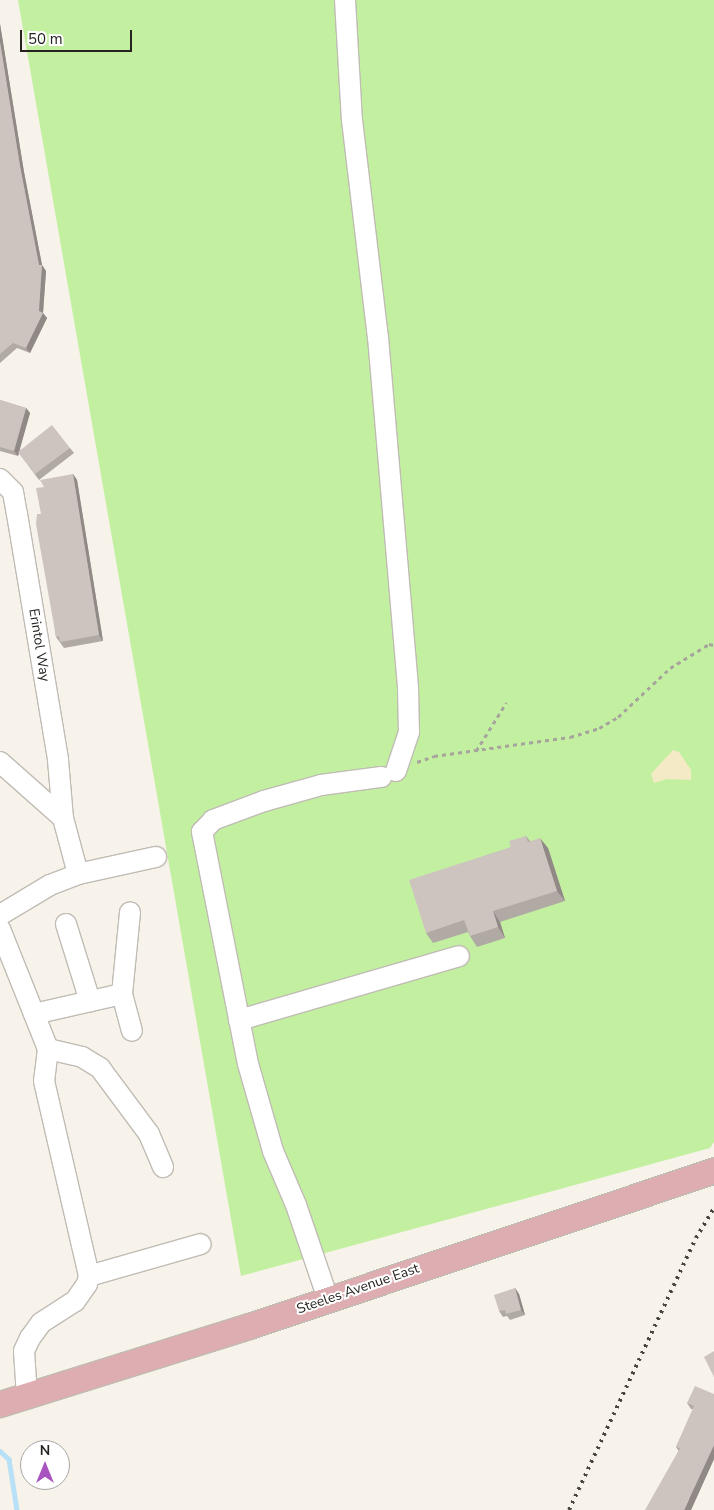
<!DOCTYPE html>
<style>
body{margin:0}
#map{position:relative;width:714px;height:1510px;overflow:hidden;background:#f8f3ea;font-family:"Nunito Sans",sans-serif}
div>[style]{position:absolute}
.green>*{inset:0;background:#c2f0a0}
.sand>*{inset:0;background:#f4eac5}
.stream>*{height:4.5px;margin:-2.25px;padding:0 2.25px;transform-origin:2.25px;border-radius:2.25px;background:#b8e0f6}
.path>*{height:2.5px;margin-top:-1.25px;transform-origin:0;background:repeating-linear-gradient(90deg,#a7a39d 0 4px,transparent 0 8px)}
.roads{filter:drop-shadow(1px 0 #c0bcb4) drop-shadow(-1px 0 #c0bcb4) drop-shadow(0 1px #c0bcb4) drop-shadow(0 -1px #c0bcb4)}
.minor>*{height:20px;margin:-10px;padding:0 10px;transform-origin:10px;border-radius:10px;background:#fff}
.major>*{height:25px;margin:-12.5px;padding:0 12.5px;transform-origin:12.5px;border-radius:12.5px;background:#deadb1}
.rail>*{height:4px;margin-top:-2px;transform-origin:0;background:repeating-linear-gradient(90deg,#484541 0 2.5px,transparent 0 7.5px)}
.wall>*{inset:0;background:#b0a9a4}
.shaded-wall>*{inset:0;background:#908986}
.building>*{inset:0;background:#cdc4bf}
span{translate:-50% -50%;white-space:nowrap;text-align:center;line-height:1.15;-webkit-text-stroke:4px #fff;paint-order:stroke}
.street-label{font-size:14px;color:#252320}
.north{position:absolute;left:20px;top:1440px;width:50px;height:50px;box-sizing:border-box;background:#fff;border:1px solid #a8a7a6;border-radius:50%;rotate:0deg;font-size:14px;font-weight:700;line-height:20px;text-align:center;color:#252320}
.north::after{content:'';display:block;margin:auto;width:18px;height:22px;background:#a953c1;clip-path:polygon(50% 0,100% 100%,50% 72%,0 100%)}
.scale{position:absolute;left:20px;top:30px;width:112px;height:22px;box-sizing:border-box;border:2px solid #252320;border-top:0;padding-left:6px;font-size:15px;line-height:18px;white-space:nowrap;color:#252320;-webkit-text-stroke:4px #fff;paint-order:stroke}
</style>
<div id="map">
<div class="green">
<i style="clip-path:polygon(18px 0,714px 0,714px 1142px,710px 1148px,241px 1276px)"></i>
</div>
<div class="sand">
<i style="clip-path:polygon(673px 750px,679px 752px,691px 770px,691px 780px,667px 779px,654px 783px,651px 774px)"></i>
</div>
<div class="stream">
<i style="left:0;top:1451px;width:12px;rotate:42deg"></i>
<i style="left:9px;top:1459px;width:52px;rotate:81.1deg"></i>
</div>
<div class="path">
<i style="left:476px;top:751px;width:57px;rotate:-58deg"></i>
<i style="left:417px;top:762px;width:18px;rotate:-19deg"></i>
<i style="left:434px;top:756px;width:137px;rotate:-8deg"></i>
<i style="left:570px;top:737px;width:30px;rotate:-17deg"></i>
<i style="left:599px;top:728px;width:22px;rotate:-30deg"></i>
<i style="left:618px;top:717px;width:71px;rotate:-43.3deg"></i>
<i style="left:670px;top:668px;width:46px;rotate:-31.6deg"></i>
<i style="left:709px;top:644px;width:5px;rotate:11deg"></i>
</div>
<div class="roads">
<div class="minor">
<i style="left:345px;top:0;width:120px;rotate:86.7deg"></i>
<i style="left:352px;top:120px;width:219px;rotate:83.2deg"></i>
<i style="left:378px;top:337px;width:353px;rotate:85.1deg"></i>
<i style="left:408px;top:689px;width:43px;rotate:88.7deg"></i>
<i style="left:409px;top:732px;width:41px;rotate:108.4deg"></i>
<i style="left:0;top:479px;width:18px;rotate:45deg"></i>
<i style="left:13px;top:492px;width:22px;rotate:80deg"></i>
<i style="left:17px;top:514px;width:249px;rotate:80.5deg"></i>
<i style="left:58px;top:760px;width:58px;rotate:85.1deg"></i>
<i style="left:0;top:762px;width:84px;rotate:41.6deg"></i>
<i style="left:63px;top:818px;width:58px;rotate:75deg"></i>
<i style="left:0;top:915px;width:58px;rotate:-31deg"></i>
<i style="left:50px;top:885px;width:30px;rotate:-21deg"></i>
<i style="left:78px;top:874px;width:80px;rotate:-12.3deg"></i>
<i style="left:66px;top:924px;width:81px;rotate:72.7deg"></i>
<i style="left:0;top:929px;width:129px;rotate:68.2deg"></i>
<i style="left:48px;top:1049px;width:32px;rotate:97deg"></i>
<i style="left:44px;top:1081px;width:200px;rotate:77deg"></i>
<i style="left:89px;top:1276px;width:8px;rotate:104deg"></i>
<i style="left:87px;top:1284px;width:21px;rotate:125deg"></i>
<i style="left:75px;top:1301px;width:40px;rotate:147.1deg"></i>
<i style="left:41px;top:1323px;width:19px;rotate:126deg"></i>
<i style="left:30px;top:1338px;width:14px;rotate:115deg"></i>
<i style="left:24px;top:1351px;width:45px;rotate:86.2deg"></i>
<i style="left:122px;top:994px;width:38px;rotate:75deg"></i>
<i style="left:34px;top:1014px;width:90px;rotate:-12.8deg"></i>
<i style="left:122px;top:994px;width:82px;rotate:-84.4deg"></i>
<i style="left:239px;top:1020px;width:229px;rotate:-16.2deg"></i>
<i style="left:48px;top:1049px;width:35px;rotate:13deg"></i>
<i style="left:82px;top:1057px;width:21px;rotate:31deg"></i>
<i style="left:100px;top:1068px;width:82px;rotate:53.4deg"></i>
<i style="left:149px;top:1134px;width:36px;rotate:67deg"></i>
<i style="left:89px;top:1276px;width:116px;rotate:-15.9deg"></i>
<i style="left:328px;top:1299px;width:99px;rotate:-108.8deg"></i>
<i style="left:296px;top:1205px;width:59px;rotate:-113.1deg"></i>
<i style="left:273px;top:1151px;width:91px;rotate:-106deg"></i>
<i style="left:248px;top:1064px;width:237px;rotate:-101.2deg"></i>
<i style="left:202px;top:832px;width:16px;rotate:-47deg"></i>
<i style="left:213px;top:820px;width:54px;rotate:-20.4deg"></i>
<i style="left:264px;top:801px;width:59px;rotate:-15.7deg"></i>
<i style="left:321px;top:785px;width:61px;rotate:-7.6deg"></i>
</div>
<div class="major">
<i style="left:0;top:1404px;width:261px;rotate:-17.4deg"></i>
<i style="left:249px;top:1326px;width:490px;rotate:-18.5deg"></i>
</div>
</div>
<div class="rail">
<i style="left:569px;top:1510px;width:300px;rotate:-65deg"></i>
<i style="left:696px;top:1238px;width:35px;rotate:-59deg"></i>
</div>
<div class="wall">
<i style="clip-path:polygon(0 24px,24px 172px,42px 265px,46px 271px,43px 313px,47px 318px,30px 353px,17px 348px,0 363px)"></i>
<i style="clip-path:polygon(0 400px,26px 408px,30px 413px,19px 450px,70px 448px,74px 453px,39px 480px,19px 453px,18px 456px,0 451px)"></i>
<i style="clip-path:polygon(73px 474px,77px 480px,103px 641px,64px 648px,56px 637px,41px 514px,44px 487px)"></i>
<i style="clip-path:polygon(526px 836px,530px 841px,548px 848px,565px 901px,500px 922px,505px 938px,477px 947px,470px 936px,468px 932px,433px 943px,426px 933px,511px 847px)"></i>
<i style="clip-path:polygon(515px 1288px,519px 1294px,525px 1315px,510px 1320px,507px 1316px,503px 1317px,499px 1311px)"></i>
<i style="clip-path:polygon(714px 1394px,714px 1459px,691px 1510px,678px 1450px,676px 1447px,693px 1409px,691px 1409px,687px 1403px)"></i>
</div>
<div class="shaded-wall">
<i style="clip-path:polygon(0 24px,24px 172px,42px 265px,46px 271px,43px 313px,47px 318px,30px 353px,26px 348px,39px 311px,39px 265px,20px 166px,0 42px)"></i>
<i style="clip-path:polygon(26px 408px,30px 413px,18px 456px,14px 451px)"></i>
<i style="clip-path:polygon(73px 474px,77px 480px,103px 641px,99px 635px)"></i>
<i style="clip-path:polygon(540px 838px,548px 848px,565px 901px,557px 891px)"></i>
<i style="clip-path:polygon(493px 911px,500px 922px,505px 938px,498px 927px)"></i>
<i style="clip-path:polygon(515px 1288px,519px 1294px,525px 1315px,521px 1310px)"></i>
<i style="clip-path:polygon(714px 1445px,714px 1459px,691px 1510px,684px 1510px)"></i>
</div>
<div class="building">
<i style="clip-path:polygon(0 42px,20px 166px,39px 265px,42px 265px,39px 311px,43px 313px,26px 348px,13px 343px,0 354px)"></i>
<i style="clip-path:polygon(0 400px,26px 408px,14px 451px,0 447px)"></i>
<i style="clip-path:polygon(52px 425px,70px 448px,35px 474px,18px 452px)"></i>
<i style="clip-path:polygon(73px 474px,99px 635px,60px 642px,59px 636px,56px 637px,36px 524px,37px 514px,41px 514px,36px 488px,44px 487px,40px 480px)"></i>
<i style="clip-path:polygon(526px 836px,528px 842px,540px 838px,557px 891px,493px 911px,498px 927px,470px 936px,464px 920px,426px 933px,409px 880px,511px 847px,509px 841px)"></i>
<i style="clip-path:polygon(515px 1288px,521px 1310px,506px 1314px,505px 1310px,499px 1311px,494px 1295px)"></i>
<i style="clip-path:polygon(714px 1351px,714px 1377px,704px 1357px)"></i>
<i style="clip-path:polygon(695px 1386px,714px 1394px,714px 1445px,684px 1510px,645px 1510px,680px 1448px,676px 1447px,694px 1406px,687px 1403px)"></i>
</div>
<div class="street-label">
<span style="left:39px;top:645px;rotate:81deg">Erintol Way</span>
<span style="left:358px;top:1289px;rotate:-19deg">Steeles Avenue East</span>
</div>
<div class="north">N</div>
<div class="scale">50 m</div>
</div>
